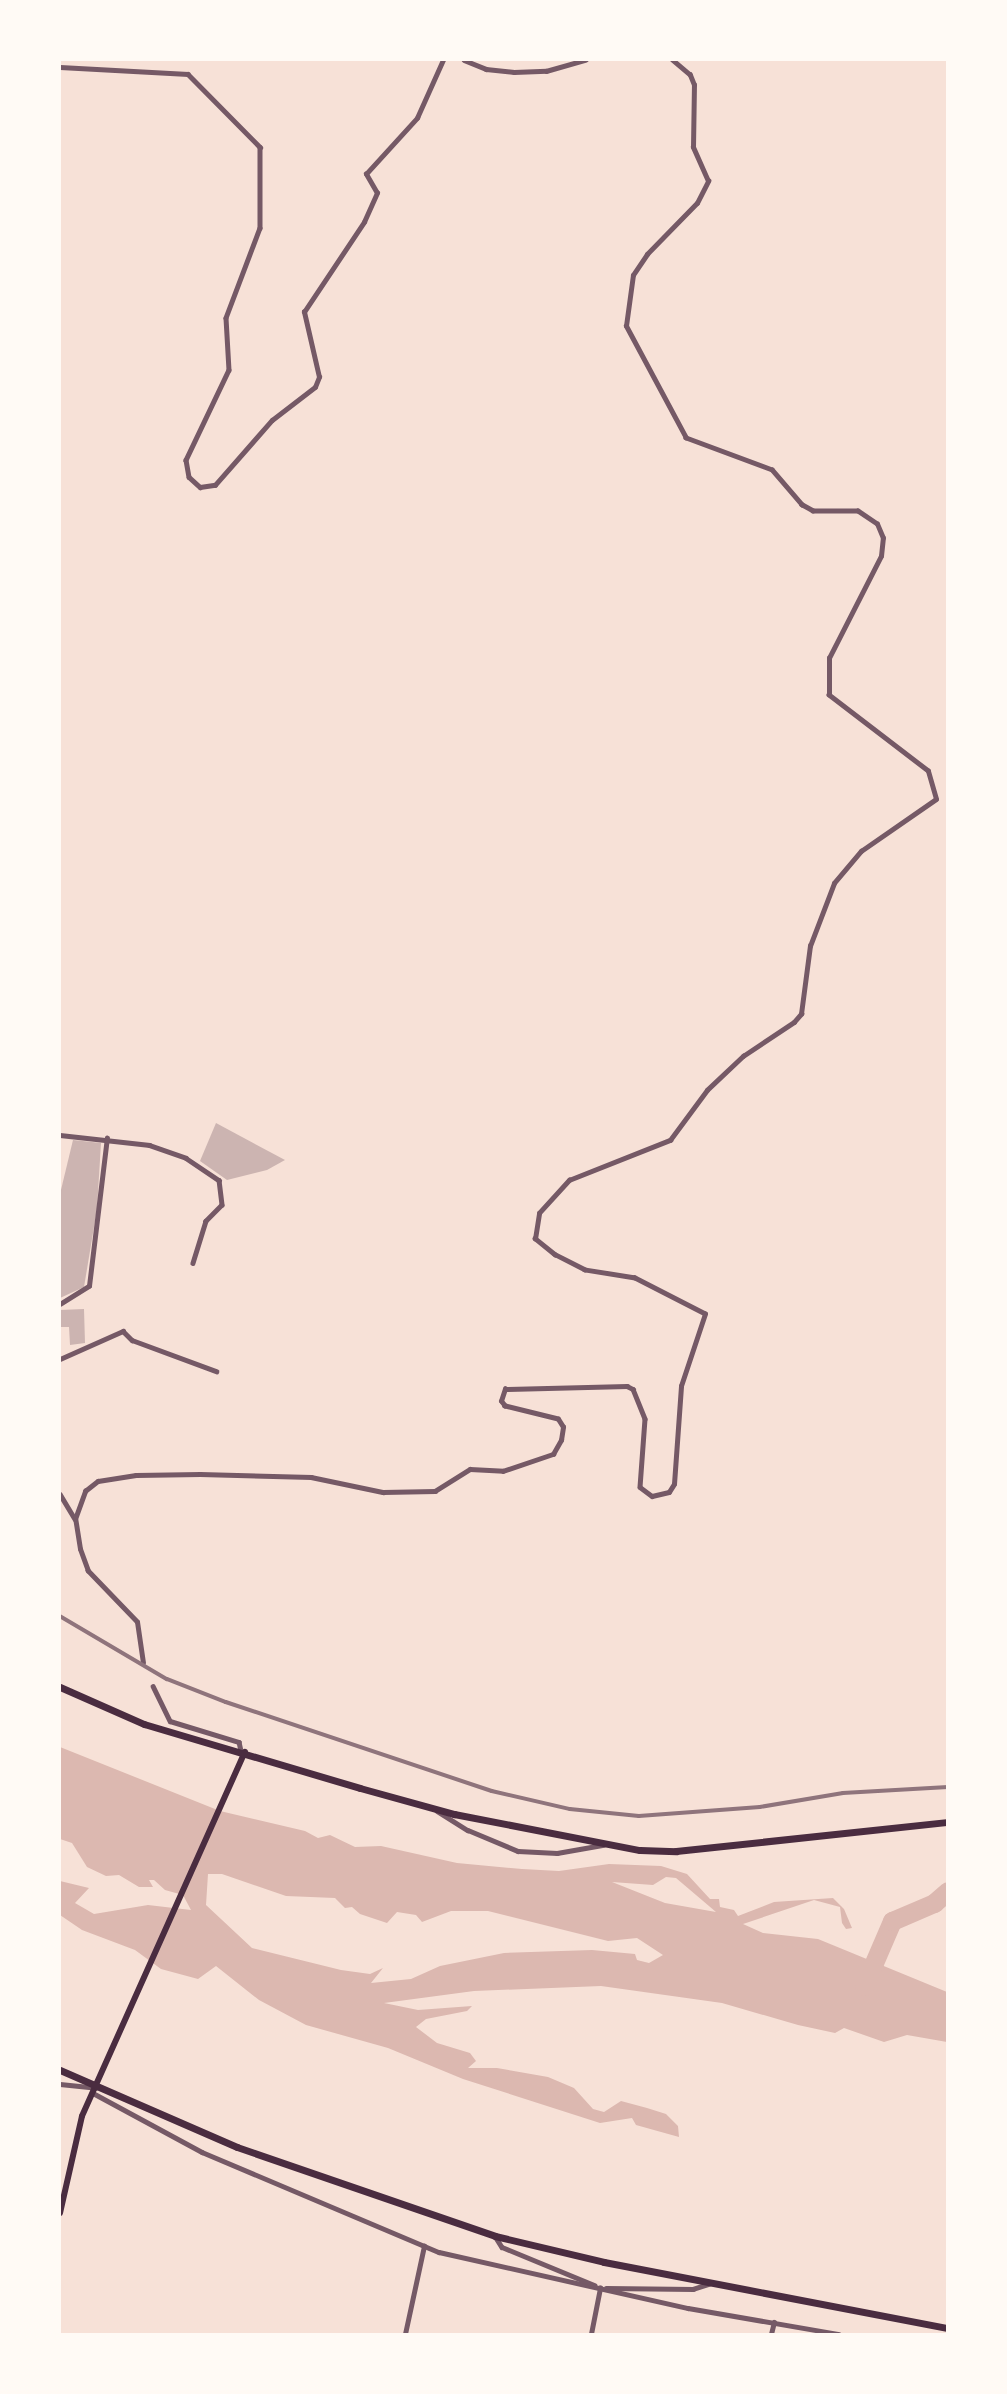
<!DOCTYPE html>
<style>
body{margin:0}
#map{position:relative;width:1007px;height:2394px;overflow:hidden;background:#f7e1d7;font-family:Inter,sans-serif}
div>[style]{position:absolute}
.water>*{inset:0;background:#dcb8b0}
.river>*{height:19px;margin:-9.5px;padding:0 9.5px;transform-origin:9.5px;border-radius:9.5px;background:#dcb8b0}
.building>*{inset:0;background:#ccb4b1}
.minor>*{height:4.5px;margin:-2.25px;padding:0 2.25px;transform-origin:2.25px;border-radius:2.25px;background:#755966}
.secondary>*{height:6px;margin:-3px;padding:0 3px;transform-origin:3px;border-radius:3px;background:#4a2c40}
.trunk>*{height:7px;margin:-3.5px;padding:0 3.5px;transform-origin:3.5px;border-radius:3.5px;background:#4a2c40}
.rail>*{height:3.5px;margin:-1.75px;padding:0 1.75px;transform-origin:1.75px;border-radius:1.75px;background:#8f747c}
span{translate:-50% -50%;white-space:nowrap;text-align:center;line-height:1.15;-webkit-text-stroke:7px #fffaf5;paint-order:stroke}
.frame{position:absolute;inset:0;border:61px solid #fffaf5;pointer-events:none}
</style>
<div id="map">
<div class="water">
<i style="clip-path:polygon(evenodd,60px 1747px,220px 1811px,305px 1831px,318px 1838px,330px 1835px,355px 1847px,381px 1846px,457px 1863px,522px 1869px,559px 1871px,609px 1864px,661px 1866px,687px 1874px,710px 1899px,719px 1899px,720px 1907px,734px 1910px,738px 1916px,774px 1902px,833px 1898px,844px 1909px,852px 1928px,846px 1929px,842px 1923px,840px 1907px,814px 1900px,743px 1924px,763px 1933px,818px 1939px,947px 1992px,947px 2042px,907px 2035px,884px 2042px,844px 2028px,835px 2033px,798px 2025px,722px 2003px,601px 1986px,474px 1991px,384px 2003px,418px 2010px,472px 2006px,467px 2011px,426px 2019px,416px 2027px,437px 2043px,470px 2053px,476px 2061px,468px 2068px,497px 2068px,548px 2077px,574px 2088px,593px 2109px,604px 2112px,621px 2101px,647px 2108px,666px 2114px,678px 2126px,679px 2137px,636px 2125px,632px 2118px,600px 2123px,463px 2079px,388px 2048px,306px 2025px,259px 2000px,216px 1966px,198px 1979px,161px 1969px,135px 1950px,82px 1930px,60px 1915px,60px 1881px,89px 1888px,75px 1903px,94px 1914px,148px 1905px,191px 1910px,183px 1895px,165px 1890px,154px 1880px,149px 1880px,153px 1887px,139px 1887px,119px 1875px,106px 1876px,87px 1867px,72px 1843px,60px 1839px,60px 1747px,208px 1874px,222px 1874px,286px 1896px,335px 1898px,345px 1908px,352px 1907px,360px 1914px,387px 1923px,397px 1912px,416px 1915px,422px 1922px,451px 1911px,488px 1911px,608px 1941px,637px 1938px,663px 1955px,649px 1963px,637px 1960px,635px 1954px,592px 1950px,504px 1953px,440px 1966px,411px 1979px,371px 1983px,383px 1968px,370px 1974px,341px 1970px,252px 1948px,206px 1905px,208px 1874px,60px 1747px,666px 1877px,676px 1878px,716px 1912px,665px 1903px,612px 1882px,653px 1885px,666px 1877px)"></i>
</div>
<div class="river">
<i style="left:864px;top:1986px;width:71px;rotate:-66.7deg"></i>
<i style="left:892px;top:1921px;width:46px;rotate:-23.2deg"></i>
<i style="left:934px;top:1903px;width:18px;rotate:-41deg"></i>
</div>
<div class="building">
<i style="clip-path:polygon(216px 1123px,285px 1160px,267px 1170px,227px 1180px,200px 1161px)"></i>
<i style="clip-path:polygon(73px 1140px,101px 1143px,97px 1209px,84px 1287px,60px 1298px,60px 1194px)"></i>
<i style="clip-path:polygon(84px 1309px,85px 1343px,70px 1345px,69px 1327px,60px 1327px,60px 1310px)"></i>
</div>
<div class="minor">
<i style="left:464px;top:60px;width:24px;rotate:22deg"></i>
<i style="left:486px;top:69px;width:28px;rotate:6deg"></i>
<i style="left:514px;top:72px;width:32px;rotate:-2deg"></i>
<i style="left:546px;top:71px;width:41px;rotate:-15.8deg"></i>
<i style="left:60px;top:67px;width:128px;rotate:3.1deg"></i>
<i style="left:188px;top:74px;width:103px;rotate:45.4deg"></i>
<i style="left:260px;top:147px;width:81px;rotate:90deg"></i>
<i style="left:260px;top:228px;width:96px;rotate:110.7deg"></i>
<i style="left:226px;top:318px;width:52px;rotate:86.7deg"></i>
<i style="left:229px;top:370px;width:100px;rotate:115.5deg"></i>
<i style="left:186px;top:460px;width:17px;rotate:80deg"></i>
<i style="left:189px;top:477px;width:15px;rotate:42deg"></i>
<i style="left:200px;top:487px;width:15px;rotate:-8deg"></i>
<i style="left:215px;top:485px;width:86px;rotate:-48.8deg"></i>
<i style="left:272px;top:420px;width:54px;rotate:-37.5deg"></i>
<i style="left:315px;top:387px;width:11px;rotate:-68deg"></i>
<i style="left:319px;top:377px;width:67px;rotate:-103deg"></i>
<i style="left:304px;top:312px;width:108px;rotate:-56.3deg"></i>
<i style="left:364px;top:222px;width:32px;rotate:-66deg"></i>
<i style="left:377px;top:193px;width:22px;rotate:-120deg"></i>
<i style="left:366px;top:174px;width:76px;rotate:-47.7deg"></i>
<i style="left:417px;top:118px;width:64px;rotate:-65.9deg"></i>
<i style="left:60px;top:1135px;width:90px;rotate:6.4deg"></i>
<i style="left:149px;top:1145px;width:39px;rotate:19deg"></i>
<i style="left:186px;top:1158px;width:40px;rotate:34deg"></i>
<i style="left:219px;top:1180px;width:25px;rotate:83deg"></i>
<i style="left:222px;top:1205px;width:23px;rotate:135deg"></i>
<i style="left:206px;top:1221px;width:44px;rotate:107.2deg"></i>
<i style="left:60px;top:1304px;width:34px;rotate:-32deg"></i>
<i style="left:89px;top:1286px;width:149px;rotate:-83.1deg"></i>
<i style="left:60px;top:1359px;width:69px;rotate:-24deg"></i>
<i style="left:123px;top:1331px;width:13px;rotate:45deg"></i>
<i style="left:132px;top:1340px;width:90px;rotate:20.3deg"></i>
<i style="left:60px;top:1494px;width:29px;rotate:59deg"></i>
<i style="left:143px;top:1663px;width:41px;rotate:-98.3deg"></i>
<i style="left:137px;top:1622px;width:71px;rotate:-133.9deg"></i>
<i style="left:88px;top:1571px;width:23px;rotate:-110deg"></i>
<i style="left:80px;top:1549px;width:30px;rotate:-99deg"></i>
<i style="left:75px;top:1519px;width:30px;rotate:-70deg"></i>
<i style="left:85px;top:1491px;width:16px;rotate:-38deg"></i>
<i style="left:98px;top:1481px;width:38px;rotate:-9deg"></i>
<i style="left:136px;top:1475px;width:64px;rotate:-0.9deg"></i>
<i style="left:200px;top:1474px;width:111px;rotate:1.5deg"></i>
<i style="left:311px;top:1477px;width:74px;rotate:11.8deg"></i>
<i style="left:383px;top:1492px;width:52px;rotate:-1.1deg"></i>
<i style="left:435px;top:1491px;width:41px;rotate:-32.2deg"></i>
<i style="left:470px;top:1469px;width:33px;rotate:3deg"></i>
<i style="left:503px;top:1471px;width:53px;rotate:-18.8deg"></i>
<i style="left:553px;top:1454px;width:16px;rotate:-60deg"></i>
<i style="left:561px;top:1440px;width:13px;rotate:-81deg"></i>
<i style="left:563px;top:1427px;width:9px;rotate:-122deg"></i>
<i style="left:558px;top:1419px;width:55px;rotate:-166.2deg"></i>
<i style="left:505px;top:1406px;width:6px;rotate:-129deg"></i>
<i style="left:501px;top:1401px;width:13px;rotate:-72deg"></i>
<i style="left:505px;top:1389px;width:122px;rotate:-1.4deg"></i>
<i style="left:627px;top:1386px;width:7px;rotate:27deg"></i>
<i style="left:633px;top:1389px;width:32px;rotate:68deg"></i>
<i style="left:645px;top:1419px;width:68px;rotate:94.2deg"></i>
<i style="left:640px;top:1487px;width:15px;rotate:37deg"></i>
<i style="left:652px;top:1496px;width:17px;rotate:-13deg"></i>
<i style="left:669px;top:1492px;width:9px;rotate:-58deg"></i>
<i style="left:674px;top:1484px;width:98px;rotate:-85.9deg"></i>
<i style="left:681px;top:1386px;width:76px;rotate:-71.6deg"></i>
<i style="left:705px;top:1314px;width:79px;rotate:-152.8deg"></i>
<i style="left:635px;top:1278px;width:51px;rotate:-170.9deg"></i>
<i style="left:585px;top:1270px;width:34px;rotate:-153deg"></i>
<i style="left:555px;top:1255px;width:26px;rotate:-141deg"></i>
<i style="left:535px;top:1239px;width:26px;rotate:-81deg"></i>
<i style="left:539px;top:1213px;width:45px;rotate:-47.7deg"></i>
<i style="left:569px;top:1180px;width:109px;rotate:-21.6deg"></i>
<i style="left:670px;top:1140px;width:62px;rotate:-53.5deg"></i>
<i style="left:707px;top:1090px;width:50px;rotate:-43.4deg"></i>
<i style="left:743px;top:1056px;width:61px;rotate:-33.7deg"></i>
<i style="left:794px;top:1022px;width:11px;rotate:-49deg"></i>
<i style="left:801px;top:1014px;width:69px;rotate:-82.5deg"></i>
<i style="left:810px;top:946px;width:67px;rotate:-69.1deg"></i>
<i style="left:834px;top:883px;width:42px;rotate:-49.8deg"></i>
<i style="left:861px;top:851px;width:91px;rotate:-34.7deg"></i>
<i style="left:936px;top:799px;width:29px;rotate:-106deg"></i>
<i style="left:928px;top:771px;width:125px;rotate:-142.5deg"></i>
<i style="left:829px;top:695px;width:37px;rotate:-90deg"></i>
<i style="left:829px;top:658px;width:114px;rotate:-63deg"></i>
<i style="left:881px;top:556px;width:18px;rotate:-84deg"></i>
<i style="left:883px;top:538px;width:15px;rotate:-113deg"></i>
<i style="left:877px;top:524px;width:23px;rotate:-146deg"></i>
<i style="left:858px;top:511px;width:45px;rotate:180deg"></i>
<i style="left:813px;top:511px;width:13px;rotate:-151deg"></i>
<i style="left:802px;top:505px;width:46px;rotate:-130.6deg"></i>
<i style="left:772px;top:470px;width:92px;rotate:-159.6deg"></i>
<i style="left:686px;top:438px;width:127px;rotate:-118.2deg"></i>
<i style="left:626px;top:326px;width:51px;rotate:-82.2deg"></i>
<i style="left:633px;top:275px;width:25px;rotate:-56deg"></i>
<i style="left:647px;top:254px;width:71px;rotate:-45.6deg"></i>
<i style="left:697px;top:203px;width:25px;rotate:-63deg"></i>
<i style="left:708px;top:181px;width:37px;rotate:-114deg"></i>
<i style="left:693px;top:147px;width:62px;rotate:-89.1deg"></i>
<i style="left:694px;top:85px;width:11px;rotate:-112deg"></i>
<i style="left:690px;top:75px;width:23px;rotate:-140deg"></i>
<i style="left:153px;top:1686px;width:39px;rotate:64deg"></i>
<i style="left:170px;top:1721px;width:72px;rotate:16.9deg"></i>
<i style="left:239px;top:1742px;width:9px;rotate:77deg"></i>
<i style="left:437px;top:1811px;width:36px;rotate:32deg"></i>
<i style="left:468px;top:1830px;width:54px;rotate:22.8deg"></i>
<i style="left:518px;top:1851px;width:39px;rotate:3deg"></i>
<i style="left:557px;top:1853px;width:47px;rotate:-9.9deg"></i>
<i style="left:60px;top:2084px;width:36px;rotate:6deg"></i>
<i style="left:93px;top:2093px;width:124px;rotate:28.4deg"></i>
<i style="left:202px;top:2152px;width:257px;rotate:22.9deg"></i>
<i style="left:439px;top:2252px;width:255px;rotate:12.7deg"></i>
<i style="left:688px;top:2308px;width:153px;rotate:9.8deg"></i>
<i style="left:495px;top:2236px;width:13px;rotate:58deg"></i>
<i style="left:502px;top:2247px;width:100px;rotate:22.4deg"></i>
<i style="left:606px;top:2288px;width:87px;rotate:0.7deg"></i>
<i style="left:693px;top:2289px;width:19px;rotate:-18deg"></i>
<i style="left:405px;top:2334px;width:90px;rotate:-77.8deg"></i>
<i style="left:591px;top:2334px;width:47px;rotate:-78.9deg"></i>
<i style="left:771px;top:2334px;width:12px;rotate:-76deg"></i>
</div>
<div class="secondary">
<i style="left:60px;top:2213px;width:99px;rotate:-77.2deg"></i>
<i style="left:82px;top:2116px;width:399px;rotate:-65.9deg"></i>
</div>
<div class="trunk">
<i style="left:60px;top:1687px;width:92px;rotate:23.8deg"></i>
<i style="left:144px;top:1724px;width:225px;rotate:16.5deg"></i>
<i style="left:360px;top:1788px;width:98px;rotate:15.5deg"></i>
<i style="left:454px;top:1814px;width:189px;rotate:11deg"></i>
<i style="left:640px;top:1850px;width:36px;rotate:2deg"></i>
<i style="left:676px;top:1851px;width:274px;rotate:-6.1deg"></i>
<i style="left:60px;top:2070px;width:193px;rotate:23.5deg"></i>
<i style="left:237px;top:2147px;width:273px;rotate:19deg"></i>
<i style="left:495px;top:2236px;width:112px;rotate:13.4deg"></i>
<i style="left:604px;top:2262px;width:350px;rotate:10.9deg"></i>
</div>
<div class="rail">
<i style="left:60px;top:1616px;width:124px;rotate:30.5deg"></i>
<i style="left:167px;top:1679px;width:63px;rotate:21.3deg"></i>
<i style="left:226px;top:1702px;width:280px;rotate:18.5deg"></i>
<i style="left:492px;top:1791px;width:80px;rotate:13deg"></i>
<i style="left:570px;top:1809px;width:69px;rotate:5.8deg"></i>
<i style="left:639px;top:1816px;width:121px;rotate:-4.3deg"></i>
<i style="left:760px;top:1807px;width:84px;rotate:-9.6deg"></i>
<i style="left:843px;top:1793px;width:105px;rotate:-3.3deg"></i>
</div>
<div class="frame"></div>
</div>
